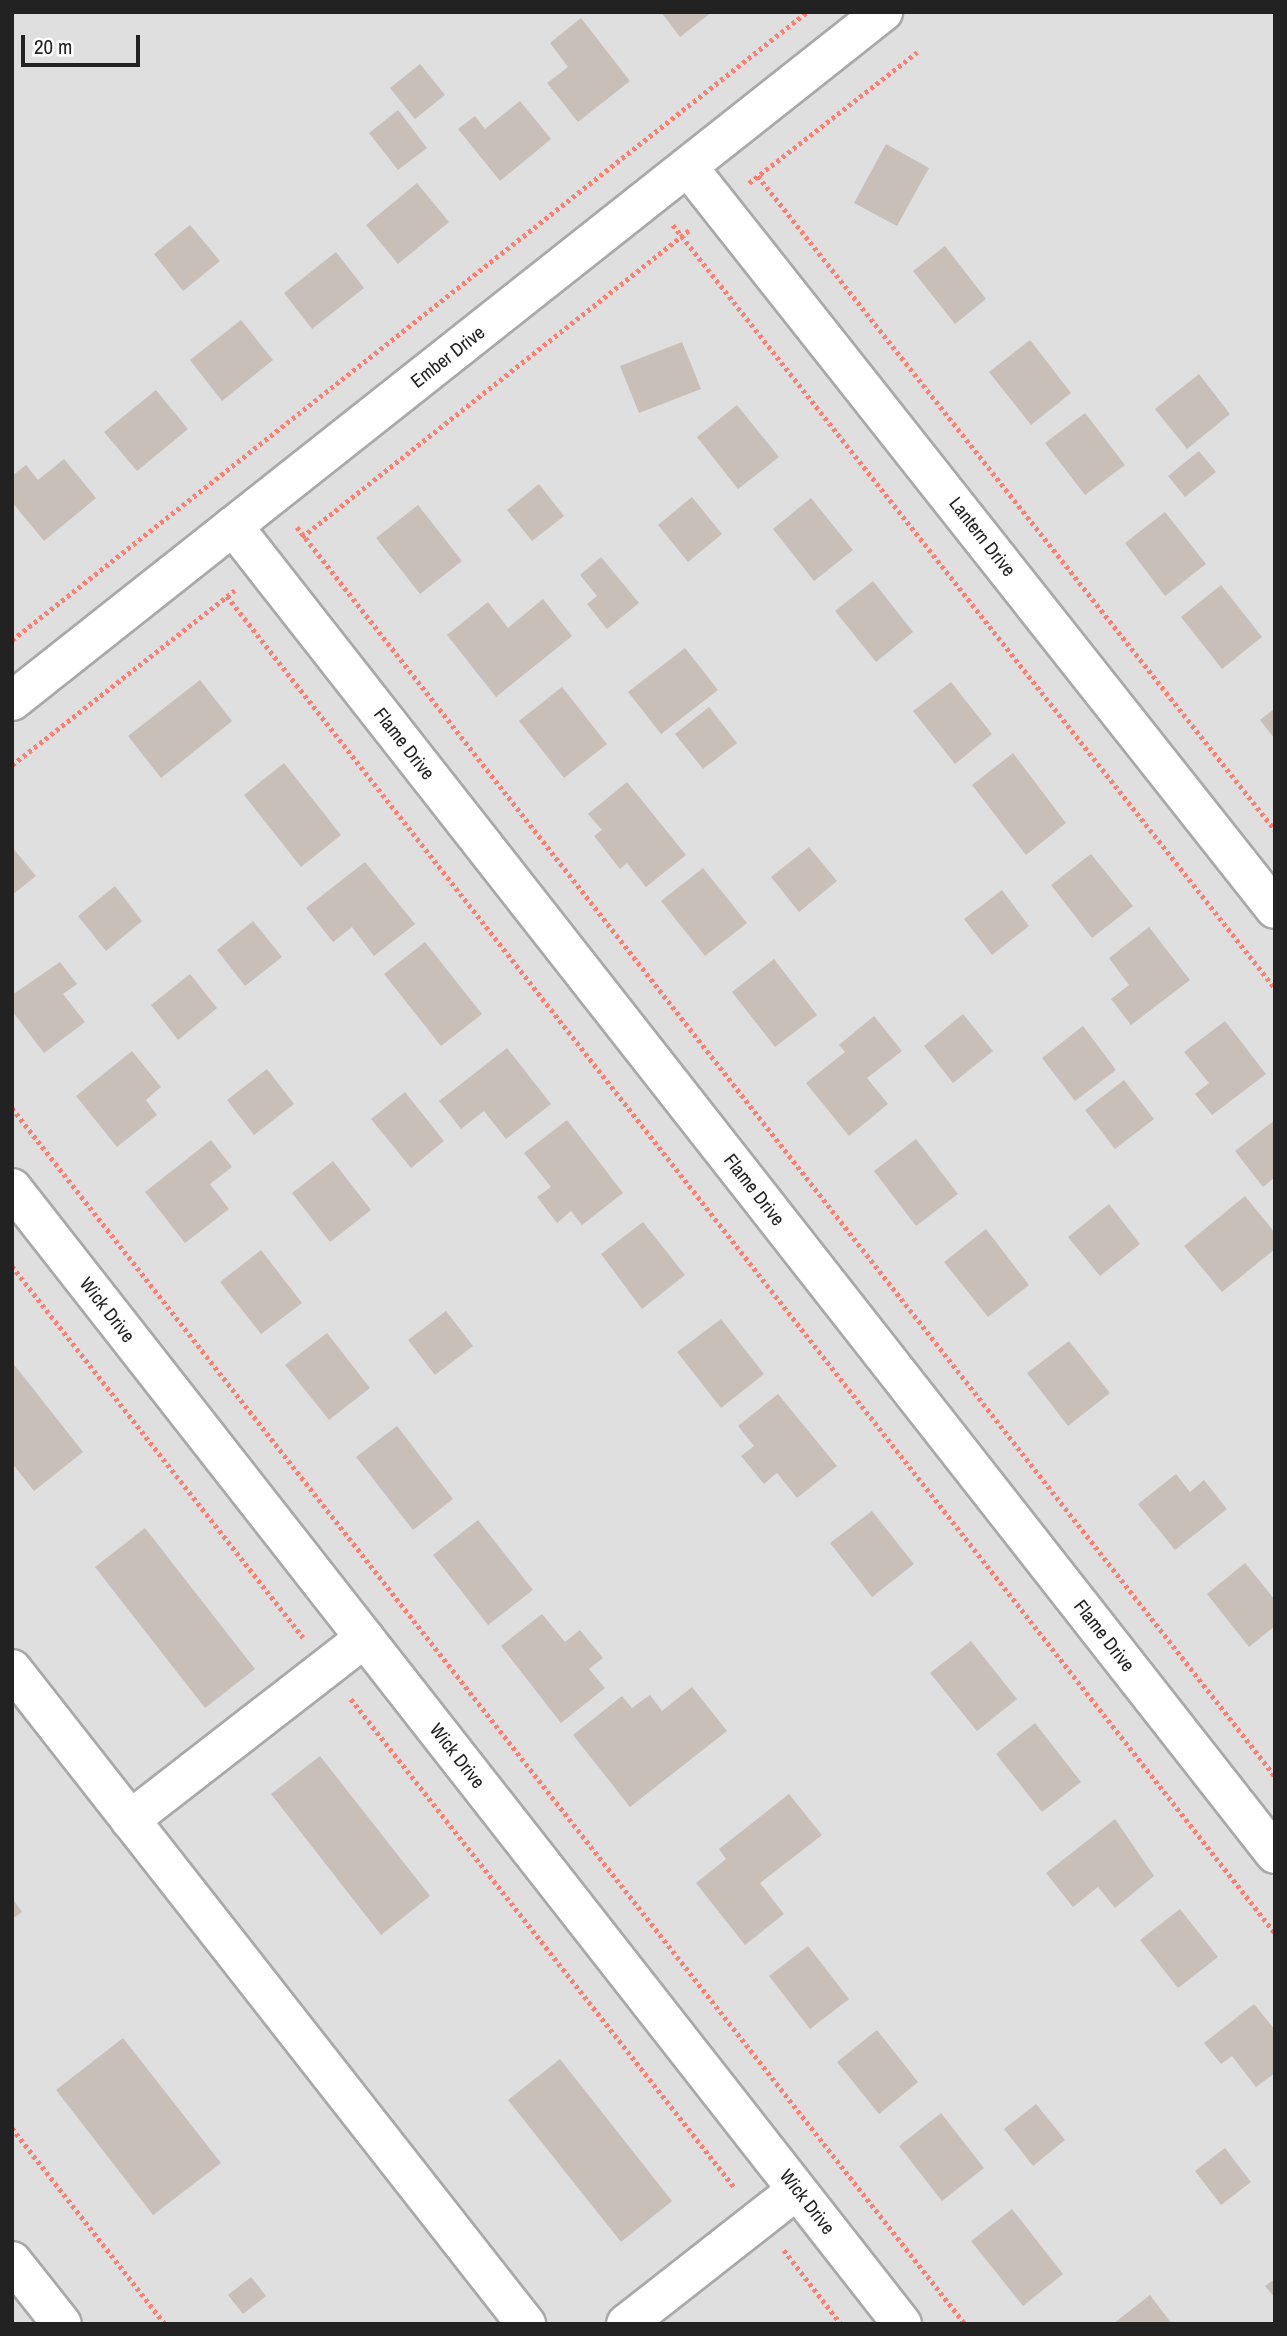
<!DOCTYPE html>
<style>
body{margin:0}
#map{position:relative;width:1287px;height:2336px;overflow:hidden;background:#f2efe9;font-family:"Archivo Narrow",sans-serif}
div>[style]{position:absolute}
.residential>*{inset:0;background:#e0dfdf}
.building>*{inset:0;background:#c7bfb8}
.path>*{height:4.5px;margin-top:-2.25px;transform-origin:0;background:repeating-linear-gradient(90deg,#fa8072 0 3.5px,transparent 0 7px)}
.roads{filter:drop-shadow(2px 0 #a9a9a9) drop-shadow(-2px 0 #a9a9a9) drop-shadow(0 2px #a9a9a9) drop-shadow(0 -2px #a9a9a9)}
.minor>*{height:38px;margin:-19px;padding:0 19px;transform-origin:19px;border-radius:19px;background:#fff}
span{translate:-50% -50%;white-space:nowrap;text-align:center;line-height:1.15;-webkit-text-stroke:5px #fff;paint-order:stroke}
.street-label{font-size:19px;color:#222}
.frame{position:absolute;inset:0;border:14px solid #222;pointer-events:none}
.scale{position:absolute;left:21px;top:35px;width:119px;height:32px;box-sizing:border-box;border:4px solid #222;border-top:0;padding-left:9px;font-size:21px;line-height:24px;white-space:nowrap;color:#222;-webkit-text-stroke:5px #fff;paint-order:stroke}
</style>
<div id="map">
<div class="residential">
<i style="clip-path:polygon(12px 12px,1275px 12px,1275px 2324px,12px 2324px)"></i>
</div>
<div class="building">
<i style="clip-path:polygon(661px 12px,712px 12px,680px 37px)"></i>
<i style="clip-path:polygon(581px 18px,630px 81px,578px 122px,547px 83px,568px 67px,550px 43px)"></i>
<i style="clip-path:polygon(420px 64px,445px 95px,415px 119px,390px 88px)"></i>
<i style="clip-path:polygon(520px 101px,551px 139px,500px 181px,458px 129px,475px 116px,485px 129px)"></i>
<i style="clip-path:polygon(398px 110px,427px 148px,398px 170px,369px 133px)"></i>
<i style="clip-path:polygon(886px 144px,929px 168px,897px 226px,854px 203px)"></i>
<i style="clip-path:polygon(417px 183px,449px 222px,398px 264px,366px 225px)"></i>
<i style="clip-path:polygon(190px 225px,220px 261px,183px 291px,154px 254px)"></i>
<i style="clip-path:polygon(945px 246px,986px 299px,955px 324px,913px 271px)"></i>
<i style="clip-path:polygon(336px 252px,364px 288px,312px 329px,284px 293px)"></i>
<i style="clip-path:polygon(241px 320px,273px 360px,222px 401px,190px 360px)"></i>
<i style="clip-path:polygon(1030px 340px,1071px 393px,1031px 425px,989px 372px)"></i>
<i style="clip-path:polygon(682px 342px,701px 389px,639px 413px,620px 366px)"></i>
<i style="clip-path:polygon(1199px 374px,1230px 414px,1187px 449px,1155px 409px)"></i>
<i style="clip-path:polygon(156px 390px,188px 429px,137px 471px,104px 432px)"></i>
<i style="clip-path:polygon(737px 405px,779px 457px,738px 489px,697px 437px)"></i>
<i style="clip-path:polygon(1085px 413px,1125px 465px,1085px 495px,1045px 443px)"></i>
<i style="clip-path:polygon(1199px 451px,1216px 472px,1185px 497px,1168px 476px)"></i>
<i style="clip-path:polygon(64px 459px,96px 498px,44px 541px,12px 502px,12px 476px,26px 465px,38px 480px)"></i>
<i style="clip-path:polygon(539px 484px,564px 516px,532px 541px,507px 510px)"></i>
<i style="clip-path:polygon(692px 497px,722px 534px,688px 562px,658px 525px)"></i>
<i style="clip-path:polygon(811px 498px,853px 550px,814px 581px,773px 529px)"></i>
<i style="clip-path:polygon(418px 505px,462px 561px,420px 594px,376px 538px)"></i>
<i style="clip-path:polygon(1165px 512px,1206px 564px,1165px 596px,1125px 543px)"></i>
<i style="clip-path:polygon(601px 557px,639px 603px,607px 629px,587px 604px,597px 596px,580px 575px)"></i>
<i style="clip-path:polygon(873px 581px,913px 632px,876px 662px,835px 611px)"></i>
<i style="clip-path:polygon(1221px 585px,1262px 637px,1222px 669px,1181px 617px)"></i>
<i style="clip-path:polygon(543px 599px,572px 636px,496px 697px,447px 635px,488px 602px,508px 628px)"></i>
<i style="clip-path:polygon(685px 648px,718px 690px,661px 734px,628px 692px)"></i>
<i style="clip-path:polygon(200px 680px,232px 721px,161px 778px,128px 736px)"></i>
<i style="clip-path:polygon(951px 682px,992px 734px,955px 764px,913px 711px)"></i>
<i style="clip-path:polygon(562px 687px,607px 744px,564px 778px,519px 721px)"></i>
<i style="clip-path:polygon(709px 707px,737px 743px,703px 769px,675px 734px)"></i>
<i style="clip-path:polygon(1275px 708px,1275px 739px,1260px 720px)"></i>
<i style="clip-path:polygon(1013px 753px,1066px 823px,1026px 855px,972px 785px)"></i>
<i style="clip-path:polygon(284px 763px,341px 835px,301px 867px,244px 795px)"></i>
<i style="clip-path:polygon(627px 782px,686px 855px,646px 887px,627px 863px,620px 869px,594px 836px,602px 830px,588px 814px)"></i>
<i style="clip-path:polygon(12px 847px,36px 876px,12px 895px)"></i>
<i style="clip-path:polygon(809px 847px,837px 881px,799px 912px,771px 877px)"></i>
<i style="clip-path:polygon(1091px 854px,1133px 906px,1092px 938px,1051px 885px)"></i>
<i style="clip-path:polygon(365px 862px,415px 924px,374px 956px,352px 927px,333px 942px,306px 908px)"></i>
<i style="clip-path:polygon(703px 868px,747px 923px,705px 956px,661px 901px)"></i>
<i style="clip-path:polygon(115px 886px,142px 921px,106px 951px,78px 916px)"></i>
<i style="clip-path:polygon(1002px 890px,1029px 926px,992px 955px,964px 919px)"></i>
<i style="clip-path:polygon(253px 921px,282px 957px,245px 986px,217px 950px)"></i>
<i style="clip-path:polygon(1149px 927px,1190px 980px,1131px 1025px,1111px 999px,1129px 985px,1109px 958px)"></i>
<i style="clip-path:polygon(425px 942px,482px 1014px,441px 1046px,384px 974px)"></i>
<i style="clip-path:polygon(774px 959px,817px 1015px,775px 1047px,732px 992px)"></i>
<i style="clip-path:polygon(60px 962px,77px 984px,63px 994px,85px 1022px,44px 1053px,12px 1011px,12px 995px)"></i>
<i style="clip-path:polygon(190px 974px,217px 1008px,178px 1040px,151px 1005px)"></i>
<i style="clip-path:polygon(963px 1014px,993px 1051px,953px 1083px,924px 1046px)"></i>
<i style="clip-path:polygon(874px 1016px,902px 1051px,867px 1078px,888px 1104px,849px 1136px,806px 1083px,845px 1052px,839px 1045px)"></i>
<i style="clip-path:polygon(1225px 1021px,1266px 1074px,1212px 1115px,1195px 1094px,1209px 1083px,1184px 1052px)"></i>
<i style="clip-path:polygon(1083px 1026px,1116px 1070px,1075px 1101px,1042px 1058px)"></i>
<i style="clip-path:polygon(507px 1048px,551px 1104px,506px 1139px,484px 1111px,461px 1129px,439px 1101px)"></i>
<i style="clip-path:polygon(132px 1051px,161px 1087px,146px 1100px,157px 1115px,117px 1147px,76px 1096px)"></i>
<i style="clip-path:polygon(267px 1069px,294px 1104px,254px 1135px,227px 1100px)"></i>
<i style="clip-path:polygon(1124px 1080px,1154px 1119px,1115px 1149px,1085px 1110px)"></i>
<i style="clip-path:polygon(405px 1092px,444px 1141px,411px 1168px,371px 1119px)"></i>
<i style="clip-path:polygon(567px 1120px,623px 1193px,582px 1225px,571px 1211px,557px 1223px,537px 1197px,551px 1187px,524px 1153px)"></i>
<i style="clip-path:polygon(1275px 1120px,1275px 1177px,1263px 1187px,1235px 1151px)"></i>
<i style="clip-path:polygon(916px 1139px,958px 1194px,916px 1226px,874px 1171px)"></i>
<i style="clip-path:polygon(211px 1140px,232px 1167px,210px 1184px,229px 1209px,185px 1243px,145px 1192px)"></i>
<i style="clip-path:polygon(333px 1161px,371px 1210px,330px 1242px,292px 1193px)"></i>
<i style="clip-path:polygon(1245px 1196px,1275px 1233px,1275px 1249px,1222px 1292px,1184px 1246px)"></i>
<i style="clip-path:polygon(1109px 1204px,1140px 1244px,1100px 1276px,1068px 1237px)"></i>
<i style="clip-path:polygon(643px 1222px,685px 1275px,642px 1309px,601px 1254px)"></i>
<i style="clip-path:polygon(986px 1229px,1029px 1285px,988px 1317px,944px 1262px)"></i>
<i style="clip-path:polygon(261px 1250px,302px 1303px,261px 1334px,220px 1282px)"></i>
<i style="clip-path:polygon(446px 1311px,473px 1346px,435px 1375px,408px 1340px)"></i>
<i style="clip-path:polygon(721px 1319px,764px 1374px,721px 1408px,677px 1352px)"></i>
<i style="clip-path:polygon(327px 1333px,370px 1388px,329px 1420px,285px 1365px)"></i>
<i style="clip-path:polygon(1069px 1341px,1110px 1393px,1068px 1426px,1027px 1373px)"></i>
<i style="clip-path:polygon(12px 1362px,83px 1452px,34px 1491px,12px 1463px)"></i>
<i style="clip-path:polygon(778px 1394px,837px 1466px,797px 1498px,777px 1473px,764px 1484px,741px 1456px,754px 1446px,738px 1426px)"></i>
<i style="clip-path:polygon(397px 1426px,453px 1499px,413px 1530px,356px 1457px)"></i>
<i style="clip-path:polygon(1176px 1474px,1190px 1492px,1204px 1480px,1227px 1509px,1175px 1550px,1138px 1504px)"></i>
<i style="clip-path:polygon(872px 1511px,914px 1564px,872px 1597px,830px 1543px)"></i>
<i style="clip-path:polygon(478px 1520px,533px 1590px,488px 1625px,433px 1555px)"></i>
<i style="clip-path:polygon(145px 1528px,255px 1669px,205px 1708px,95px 1567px)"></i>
<i style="clip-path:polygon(1245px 1563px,1275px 1600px,1275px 1626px,1249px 1647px,1207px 1594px)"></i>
<i style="clip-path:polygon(542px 1614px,565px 1642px,580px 1630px,603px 1658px,589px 1669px,605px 1688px,561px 1723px,501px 1646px)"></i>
<i style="clip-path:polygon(971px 1641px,1017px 1699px,977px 1731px,930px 1673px)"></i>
<i style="clip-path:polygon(692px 1687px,727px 1731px,630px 1807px,573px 1735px,622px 1696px,632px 1708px,650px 1695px,662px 1711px)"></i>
<i style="clip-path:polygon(1035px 1723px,1081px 1782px,1042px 1812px,996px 1754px)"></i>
<i style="clip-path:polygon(320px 1756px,430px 1896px,381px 1935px,271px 1794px)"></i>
<i style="clip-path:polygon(789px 1794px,822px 1835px,760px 1883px,784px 1914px,745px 1945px,696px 1883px,726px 1859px,719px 1849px)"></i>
<i style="clip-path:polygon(1115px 1819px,1154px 1876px,1115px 1908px,1098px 1887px,1073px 1907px,1046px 1873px)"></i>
<i style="clip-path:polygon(12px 1898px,22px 1912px,12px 1919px)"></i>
<i style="clip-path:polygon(1180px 1909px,1218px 1957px,1178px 1988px,1140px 1940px)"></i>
<i style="clip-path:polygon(808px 1946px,849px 1999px,810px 2029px,769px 1976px)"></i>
<i style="clip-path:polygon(1254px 2004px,1275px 2030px,1275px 2073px,1256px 2087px,1232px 2056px,1221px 2064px,1204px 2043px)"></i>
<i style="clip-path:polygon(877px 2030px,918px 2082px,879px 2114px,837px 2062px)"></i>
<i style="clip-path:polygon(123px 2038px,221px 2163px,153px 2215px,56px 2090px)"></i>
<i style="clip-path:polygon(560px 2059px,672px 2201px,621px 2242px,508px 2100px)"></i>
<i style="clip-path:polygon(1036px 2104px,1065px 2140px,1033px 2166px,1004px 2129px)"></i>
<i style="clip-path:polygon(941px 2113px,984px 2168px,942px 2201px,899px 2146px)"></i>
<i style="clip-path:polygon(1225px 2148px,1251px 2182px,1221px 2205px,1195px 2171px)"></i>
<i style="clip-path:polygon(1012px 2209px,1063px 2274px,1023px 2306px,971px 2241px)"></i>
<i style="clip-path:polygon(251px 2277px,266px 2296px,243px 2314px,228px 2295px)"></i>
<i style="clip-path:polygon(1275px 2279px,1275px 2298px,1265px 2286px)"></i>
<i style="clip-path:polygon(1150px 2295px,1172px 2324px,1113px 2324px)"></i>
</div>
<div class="path">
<i style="left:758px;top:176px;width:834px;rotate:51.67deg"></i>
<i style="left:749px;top:183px;width:213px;rotate:-37.9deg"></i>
<i style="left:673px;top:225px;width:972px;rotate:51.73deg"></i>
<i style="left:297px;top:527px;width:1586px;rotate:51.94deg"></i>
<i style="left:302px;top:537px;width:495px;rotate:-38.4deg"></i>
<i style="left:227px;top:596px;width:1699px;rotate:51.91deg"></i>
<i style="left:12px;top:640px;width:1013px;rotate:-38.31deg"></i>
<i style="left:12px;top:765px;width:283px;rotate:-38.1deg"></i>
<i style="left:12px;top:1108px;width:1545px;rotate:51.91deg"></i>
<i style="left:12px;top:1266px;width:472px;rotate:51.9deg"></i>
<i style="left:351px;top:1699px;width:622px;rotate:51.86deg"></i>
<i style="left:12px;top:2128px;width:249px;rotate:52deg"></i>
<i style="left:784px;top:2250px;width:93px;rotate:52.4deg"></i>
</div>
<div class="roads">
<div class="minor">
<i style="left:688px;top:167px;width:946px;rotate:51.65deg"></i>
<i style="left:233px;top:526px;width:1688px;rotate:51.88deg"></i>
<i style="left:12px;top:701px;width:1111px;rotate:-38.35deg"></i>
<i style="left:12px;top:1188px;width:1443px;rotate:51.92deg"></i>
<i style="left:12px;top:1669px;width:833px;rotate:51.88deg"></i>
<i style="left:130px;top:1820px;width:297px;rotate:-37.8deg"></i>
<i style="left:12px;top:2261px;width:80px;rotate:51.6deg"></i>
<i style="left:626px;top:2324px;width:217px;rotate:-38.1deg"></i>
</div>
</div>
<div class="street-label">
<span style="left:448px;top:357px;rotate:-38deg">Ember Drive</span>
<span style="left:982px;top:537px;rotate:52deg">Lantern Drive</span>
<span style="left:404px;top:744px;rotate:52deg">Flame Drive</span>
<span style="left:754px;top:1190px;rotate:52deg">Flame Drive</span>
<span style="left:107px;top:1310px;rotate:52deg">Wick Drive</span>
<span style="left:1104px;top:1636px;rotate:52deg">Flame Drive</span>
<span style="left:457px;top:1756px;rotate:52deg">Wick Drive</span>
<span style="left:807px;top:2202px;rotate:52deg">Wick Drive</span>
</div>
<div class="frame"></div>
<div class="scale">20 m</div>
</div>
